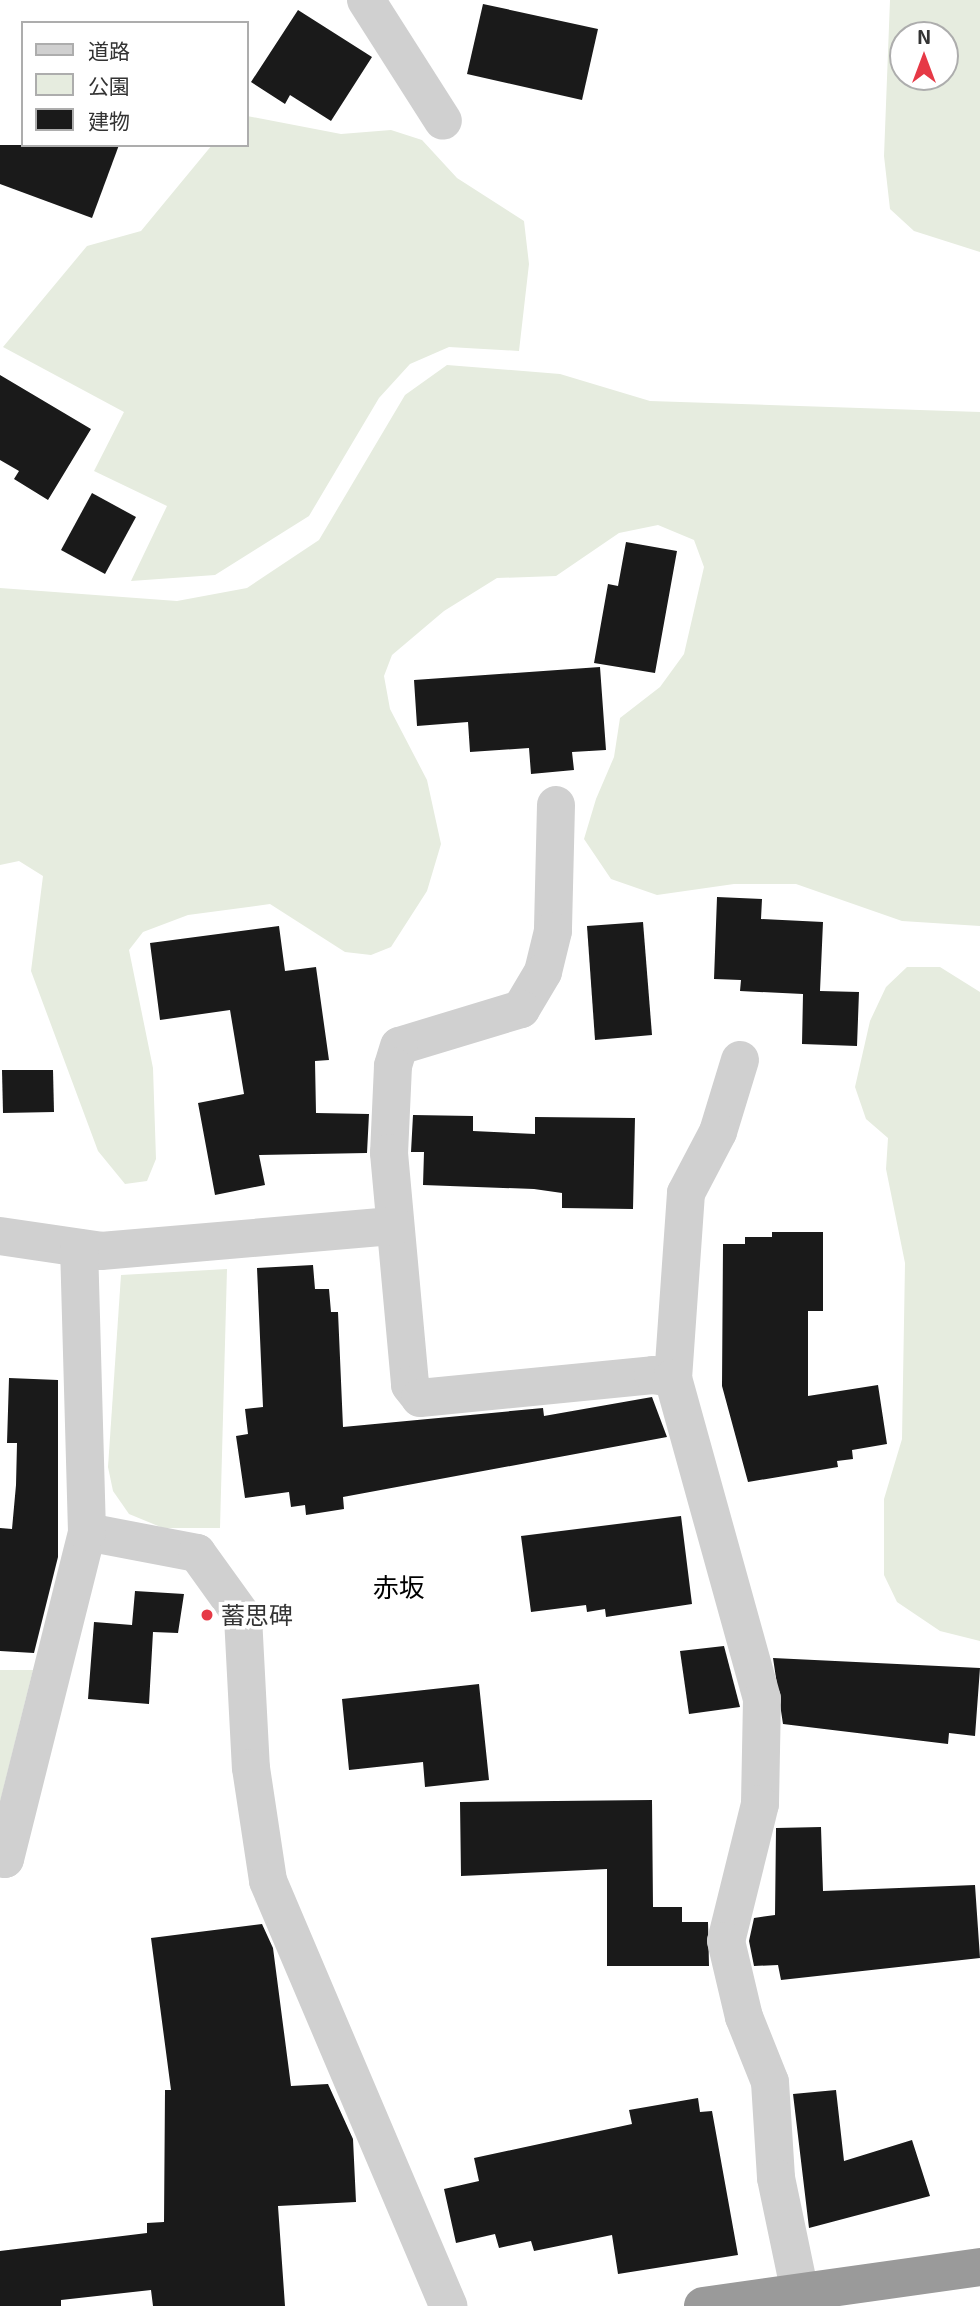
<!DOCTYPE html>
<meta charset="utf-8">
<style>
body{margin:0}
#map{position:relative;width:980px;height:2306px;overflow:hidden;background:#fff;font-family:"Exo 2","Noto Sans JP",sans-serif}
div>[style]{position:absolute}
.green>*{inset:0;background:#e6ecdf}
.building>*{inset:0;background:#1a1a1a}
.street>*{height:38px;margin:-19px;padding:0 19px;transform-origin:19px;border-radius:19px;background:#d0d0d0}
.highway>*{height:38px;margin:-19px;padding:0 19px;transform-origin:19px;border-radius:19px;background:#9a9a9a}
.dots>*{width:19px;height:19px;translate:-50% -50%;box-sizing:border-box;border:4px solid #fff;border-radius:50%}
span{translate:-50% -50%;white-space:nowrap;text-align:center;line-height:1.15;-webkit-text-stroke:7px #fff;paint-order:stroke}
.poi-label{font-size:24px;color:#333}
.left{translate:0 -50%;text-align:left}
.neighbourhood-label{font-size:26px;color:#000}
.legend{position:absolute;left:21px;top:21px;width:228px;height:126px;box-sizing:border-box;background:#fff;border:2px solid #adadad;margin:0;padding:9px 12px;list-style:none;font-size:21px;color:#333}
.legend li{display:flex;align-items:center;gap:14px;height:35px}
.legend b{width:35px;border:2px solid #adadad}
.north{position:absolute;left:889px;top:21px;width:70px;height:70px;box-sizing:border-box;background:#fff;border:2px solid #adadad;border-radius:50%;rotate:0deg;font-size:19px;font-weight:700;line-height:28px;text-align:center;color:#333}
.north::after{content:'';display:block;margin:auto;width:24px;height:32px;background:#e63946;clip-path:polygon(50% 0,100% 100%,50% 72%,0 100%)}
</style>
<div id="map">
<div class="green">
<i style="clip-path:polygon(evenodd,890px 0,980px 0,980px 252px,914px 231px,890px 209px,884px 156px,890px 0,945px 35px,945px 77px,903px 77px,903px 35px,945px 35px)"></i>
<i style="clip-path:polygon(247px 116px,341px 134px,391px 130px,422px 140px,457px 178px,524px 221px,529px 264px,519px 351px,449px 347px,410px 364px,379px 398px,309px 516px,215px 575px,131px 581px,167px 506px,94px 471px,124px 412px,3px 347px,87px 246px,141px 231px,212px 145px,247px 145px)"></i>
<i style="clip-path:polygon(447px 365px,560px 374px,650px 401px,980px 412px,980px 926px,902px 921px,796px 884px,734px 884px,657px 895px,611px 879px,584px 839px,596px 799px,614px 757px,620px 718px,660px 687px,684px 654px,704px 567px,694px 540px,658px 525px,619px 533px,556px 576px,497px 578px,444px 611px,392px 655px,384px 676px,390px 709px,427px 780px,441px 844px,427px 891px,391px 947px,371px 955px,345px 952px,270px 904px,188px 915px,143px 932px,129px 950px,153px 1068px,156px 1159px,147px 1181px,125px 1184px,98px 1151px,31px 971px,43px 876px,19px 861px,0 865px,0 588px,177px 601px,247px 588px,319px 540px,405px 395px)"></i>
<i style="clip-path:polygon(907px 967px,940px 967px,980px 992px,980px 1641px,940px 1631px,897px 1602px,884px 1575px,884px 1499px,902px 1439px,905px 1263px,886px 1169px,888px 1138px,866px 1119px,855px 1087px,870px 1021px,886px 987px)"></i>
<i style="clip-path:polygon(227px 1269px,220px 1528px,163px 1528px,129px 1514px,113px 1491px,108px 1467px,121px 1275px)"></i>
<i style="clip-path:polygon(0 1670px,33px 1670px,0 1802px)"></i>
</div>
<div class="building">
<i style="clip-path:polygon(483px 4px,598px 29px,582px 100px,467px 74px)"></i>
<i style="clip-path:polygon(298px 10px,372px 57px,331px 121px,290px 95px,285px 104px,251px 82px)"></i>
<i style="clip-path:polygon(0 145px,119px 145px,92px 218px,0 184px)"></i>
<i style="clip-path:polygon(0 375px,91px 429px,48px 500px,14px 479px,19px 471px,0 460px)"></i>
<i style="clip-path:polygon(92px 493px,136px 517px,105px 574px,61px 550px)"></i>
<i style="clip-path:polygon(626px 542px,677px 551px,655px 673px,594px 663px,608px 584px,618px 586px)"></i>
<i style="clip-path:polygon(600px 667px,606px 750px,572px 752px,574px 770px,531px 774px,529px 748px,470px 752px,468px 722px,417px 726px,414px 680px)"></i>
<i style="clip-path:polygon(717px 897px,762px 899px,761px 919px,823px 922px,820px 991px,859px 992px,857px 1046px,802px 1044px,803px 994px,740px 991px,741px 980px,714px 979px)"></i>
<i style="clip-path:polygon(643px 922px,652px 1035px,595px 1040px,587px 926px)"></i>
<i style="clip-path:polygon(279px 926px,285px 971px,316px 967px,329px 1060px,315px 1061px,316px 1113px,369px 1114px,367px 1153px,259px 1155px,265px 1185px,215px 1195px,198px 1103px,244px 1094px,230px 1010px,160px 1020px,150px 943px)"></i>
<i style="clip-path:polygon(2px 1070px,53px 1070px,54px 1112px,3px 1113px)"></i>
<i style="clip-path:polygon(413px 1115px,473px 1116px,473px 1131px,535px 1134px,535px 1117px,635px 1118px,633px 1209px,562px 1208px,562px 1193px,534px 1189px,423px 1185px,424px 1152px,411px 1152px)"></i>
<i style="clip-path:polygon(772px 1232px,823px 1232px,823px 1311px,808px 1311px,808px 1396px,878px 1385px,887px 1444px,852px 1450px,853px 1459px,837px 1461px,838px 1467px,748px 1482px,722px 1386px,723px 1244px,745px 1244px,745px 1237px,772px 1237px)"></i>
<i style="clip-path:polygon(313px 1265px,315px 1289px,329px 1289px,331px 1312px,338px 1312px,343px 1427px,543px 1408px,544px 1416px,652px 1397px,667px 1437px,343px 1497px,344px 1509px,306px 1515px,305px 1505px,291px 1507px,289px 1492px,245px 1498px,236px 1436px,248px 1434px,245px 1409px,263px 1407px,257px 1268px)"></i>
<i style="clip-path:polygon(9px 1378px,58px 1380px,58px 1557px,34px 1653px,0 1651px,0 1528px,12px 1529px,16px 1485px,17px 1443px,7px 1443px)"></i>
<i style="clip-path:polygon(681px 1516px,692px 1604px,606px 1617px,605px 1609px,587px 1612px,586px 1605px,531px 1612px,521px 1536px)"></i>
<i style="clip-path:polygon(135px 1591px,184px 1594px,178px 1633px,153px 1632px,149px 1704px,88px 1699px,94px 1622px,132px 1625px)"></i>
<i style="clip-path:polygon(724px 1646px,740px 1707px,689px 1714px,680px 1651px)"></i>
<i style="clip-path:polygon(773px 1658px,980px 1668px,975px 1736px,949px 1733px,948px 1744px,783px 1724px)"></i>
<i style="clip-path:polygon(479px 1684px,489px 1780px,425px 1787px,423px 1762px,349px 1770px,342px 1699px)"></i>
<i style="clip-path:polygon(652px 1800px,653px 1907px,682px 1907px,682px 1922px,708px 1922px,709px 1966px,607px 1966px,607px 1869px,461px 1876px,460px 1802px)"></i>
<i style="clip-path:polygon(821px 1827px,823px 1891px,975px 1885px,980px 1958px,781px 1980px,778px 1965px,754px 1966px,749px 1941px,754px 1918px,775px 1915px,776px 1828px)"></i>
<i style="clip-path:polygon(262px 1924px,273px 1948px,291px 2086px,328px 2084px,353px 2139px,356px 2202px,278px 2206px,285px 2306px,153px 2306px,151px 2290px,61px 2300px,61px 2306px,0 2306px,0 2251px,147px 2233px,147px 2223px,164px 2222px,165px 2090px,171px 2090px,151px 1938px)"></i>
<i style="clip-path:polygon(836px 2090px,844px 2161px,912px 2140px,930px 2196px,809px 2228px,793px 2094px)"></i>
<i style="clip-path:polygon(698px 2098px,700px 2112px,712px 2111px,738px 2255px,618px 2274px,612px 2235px,534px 2251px,531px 2241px,499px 2248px,495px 2234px,456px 2243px,444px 2189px,479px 2181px,474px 2158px,632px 2124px,629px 2110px)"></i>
</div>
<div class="street">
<i style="left:366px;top:0;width:143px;rotate:57.5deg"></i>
<i style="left:556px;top:805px;width:126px;rotate:91.4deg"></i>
<i style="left:553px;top:931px;width:42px;rotate:103.7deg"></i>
<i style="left:543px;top:972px;width:43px;rotate:120.7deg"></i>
<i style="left:521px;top:1009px;width:127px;rotate:163.1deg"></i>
<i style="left:399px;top:1046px;width:21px;rotate:107deg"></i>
<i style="left:393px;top:1066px;width:87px;rotate:92.6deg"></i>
<i style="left:389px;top:1153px;width:233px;rotate:84.8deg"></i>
<i style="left:410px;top:1385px;width:16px;rotate:52deg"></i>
<i style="left:420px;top:1398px;width:234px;rotate:-5.6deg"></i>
<i style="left:653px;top:1375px;width:20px;rotate:9deg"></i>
<i style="left:740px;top:1060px;width:75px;rotate:107deg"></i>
<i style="left:718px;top:1132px;width:69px;rotate:117.7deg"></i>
<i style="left:686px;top:1193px;width:185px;rotate:94deg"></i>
<i style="left:673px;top:1378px;width:333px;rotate:74.5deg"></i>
<i style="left:762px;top:1699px;width:105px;rotate:91.1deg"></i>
<i style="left:760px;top:1804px;width:141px;rotate:103.9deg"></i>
<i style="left:726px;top:1941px;width:78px;rotate:76.7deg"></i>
<i style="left:744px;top:2017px;width:70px;rotate:68.2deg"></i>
<i style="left:770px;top:2082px;width:96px;rotate:86.4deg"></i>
<i style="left:776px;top:2178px;width:117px;rotate:78.2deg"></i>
<i style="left:0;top:1236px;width:102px;rotate:8.4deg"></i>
<i style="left:101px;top:1251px;width:295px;rotate:-4.9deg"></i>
<i style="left:87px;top:1532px;width:112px;rotate:10.8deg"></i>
<i style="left:197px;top:1553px;width:79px;rotate:54.3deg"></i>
<i style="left:243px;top:1617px;width:151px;rotate:87deg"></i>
<i style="left:251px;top:1768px;width:114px;rotate:81.4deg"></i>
<i style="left:268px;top:1881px;width:462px;rotate:67deg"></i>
<i style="left:0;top:1858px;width:5px;rotate:11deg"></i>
<i style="left:5px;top:1859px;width:337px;rotate:-75.9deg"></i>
<i style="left:87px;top:1532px;width:284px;rotate:-91.6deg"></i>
</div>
<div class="highway">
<i style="left:703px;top:2306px;width:280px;rotate:-8deg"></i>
</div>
<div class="dots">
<i style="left:207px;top:1615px;background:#e63946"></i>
</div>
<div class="poi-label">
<span class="left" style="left:221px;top:1615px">蓄思碑</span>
</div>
<div class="neighbourhood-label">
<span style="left:399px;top:1587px">赤坂</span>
</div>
<ul class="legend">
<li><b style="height:9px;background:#d0d0d0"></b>道路</li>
<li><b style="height:19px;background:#e6ecdf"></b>公園</li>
<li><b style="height:19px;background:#1a1a1a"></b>建物</li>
</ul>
<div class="north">N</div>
</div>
